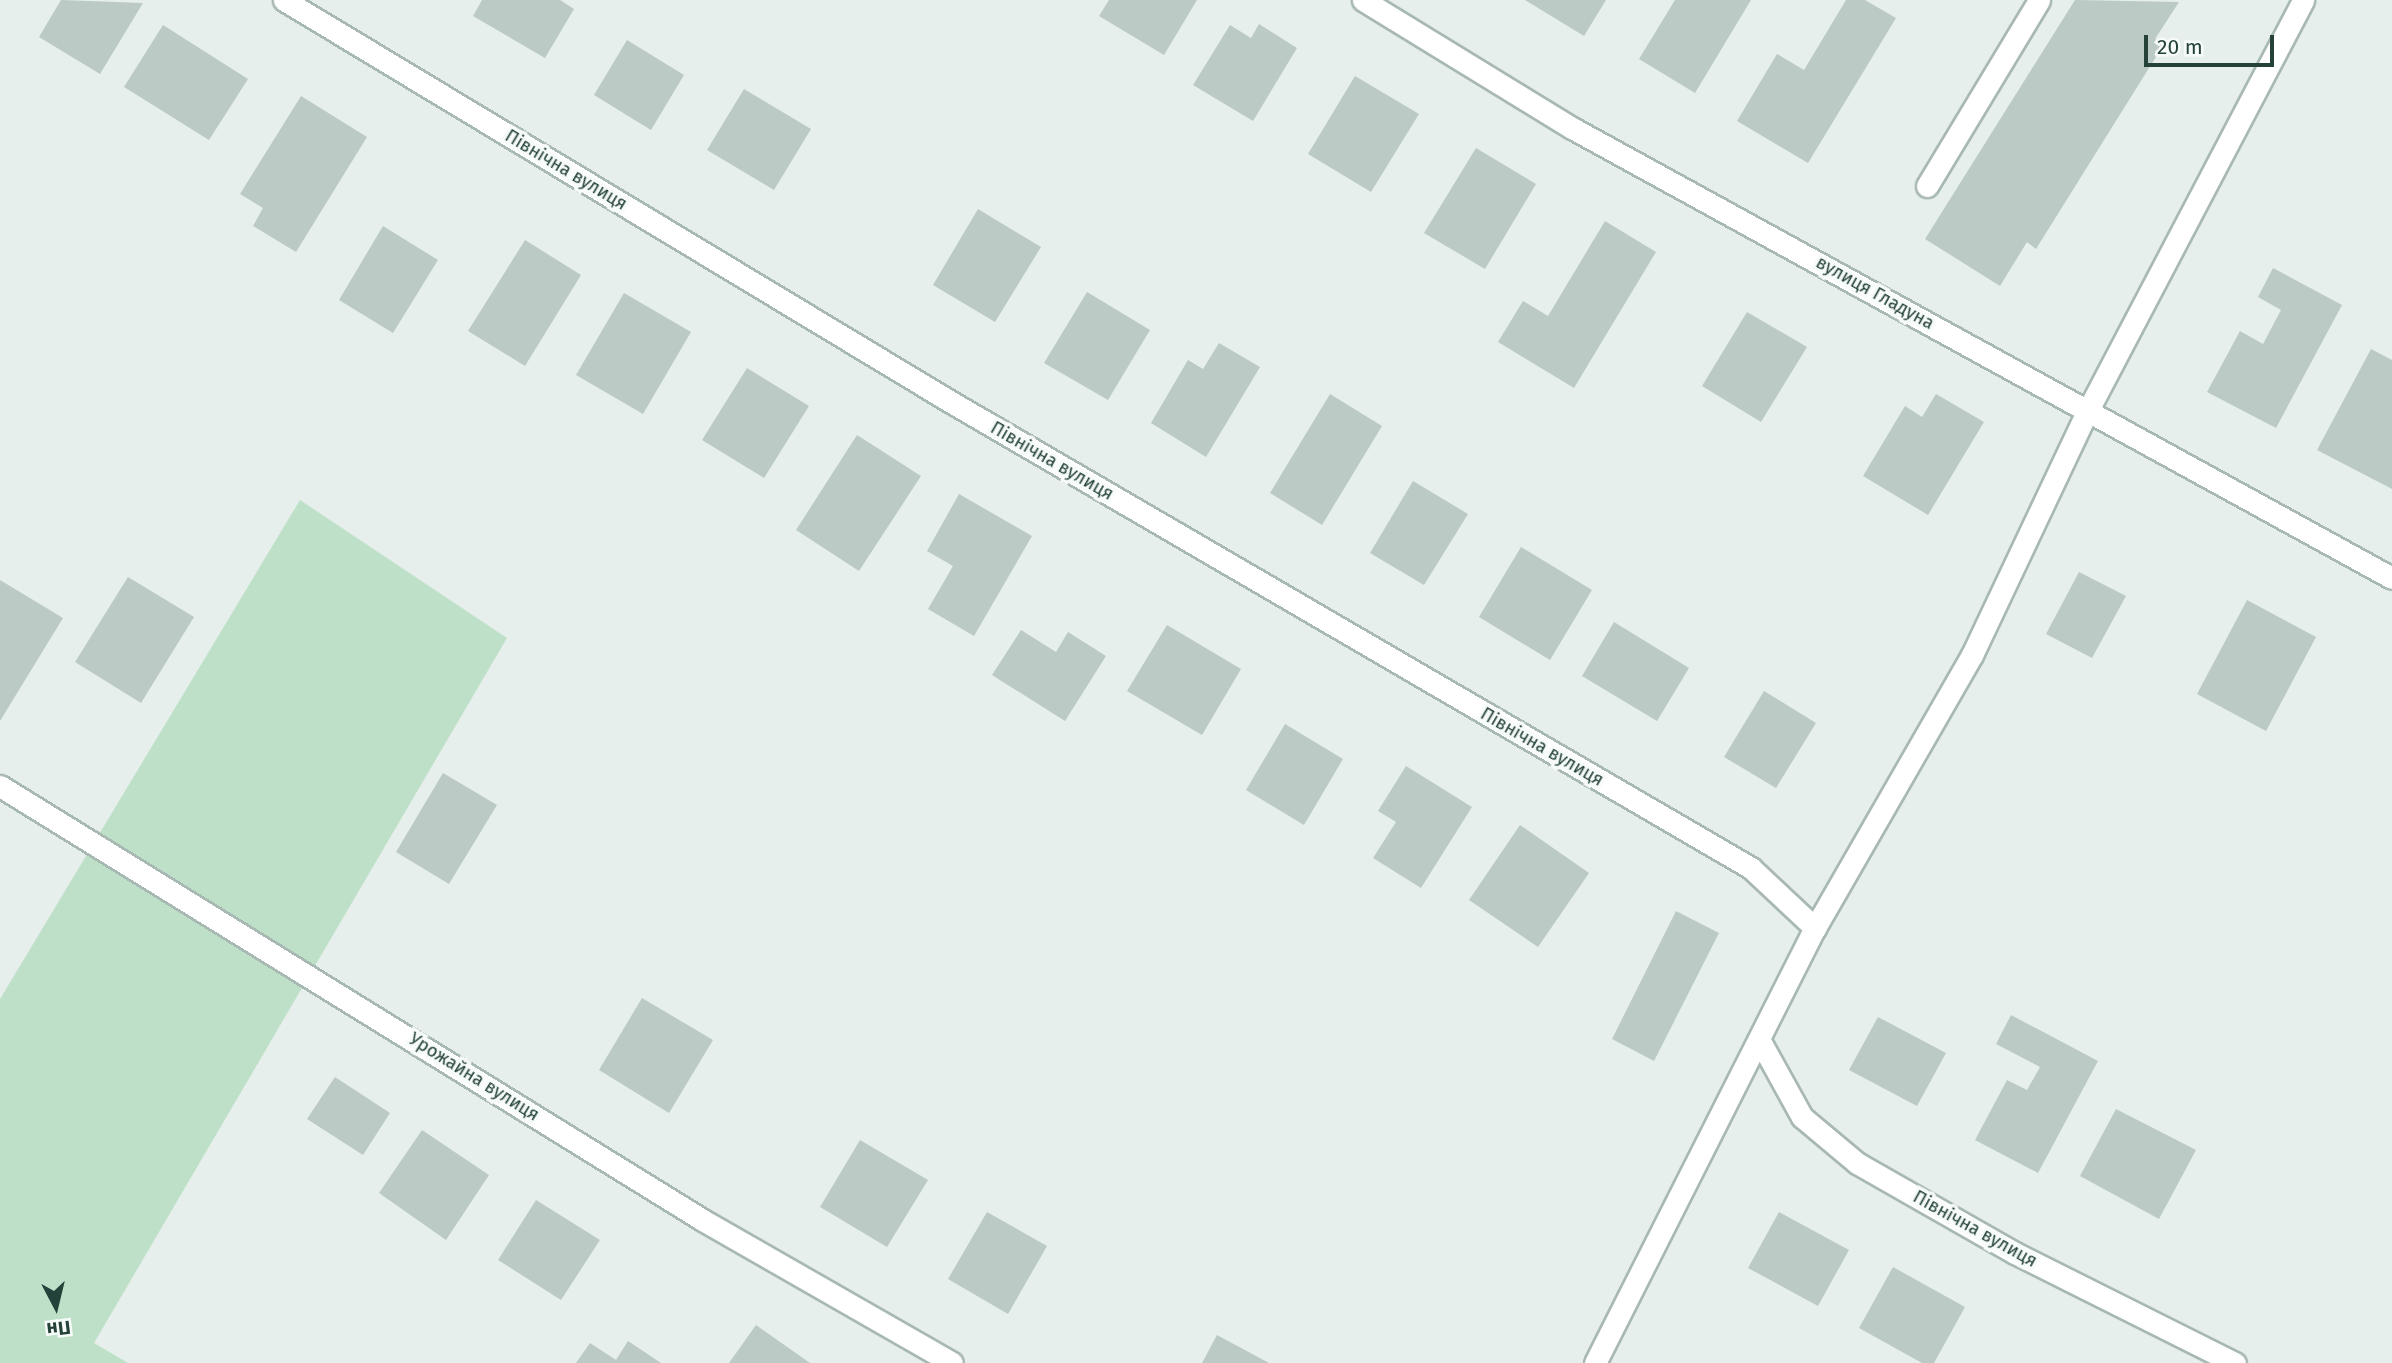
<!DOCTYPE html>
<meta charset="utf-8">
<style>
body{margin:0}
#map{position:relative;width:2392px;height:1363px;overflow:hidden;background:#e6efeb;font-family:"Fira Sans",sans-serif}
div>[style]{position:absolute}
.green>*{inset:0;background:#bfe0c8}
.building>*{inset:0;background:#bbcac4}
.roads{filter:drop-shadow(2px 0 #a8b8b2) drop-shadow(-2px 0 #a8b8b2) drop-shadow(0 2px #a8b8b2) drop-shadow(0 -2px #a8b8b2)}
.service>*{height:21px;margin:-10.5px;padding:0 10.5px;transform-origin:10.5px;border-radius:10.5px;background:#fff}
.minor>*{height:21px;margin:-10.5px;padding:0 10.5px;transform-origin:10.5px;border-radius:10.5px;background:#fff}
span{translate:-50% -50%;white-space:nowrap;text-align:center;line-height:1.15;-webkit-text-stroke:7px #f7fbf9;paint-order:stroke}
.street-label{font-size:18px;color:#24423a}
.north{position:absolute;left:21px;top:1272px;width:70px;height:70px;-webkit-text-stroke:5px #f7fbf9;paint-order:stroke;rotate:173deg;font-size:19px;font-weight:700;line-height:28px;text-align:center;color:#24423a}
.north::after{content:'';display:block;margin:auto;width:24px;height:32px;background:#24423a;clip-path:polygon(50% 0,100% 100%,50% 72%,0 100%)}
.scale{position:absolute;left:2144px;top:35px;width:130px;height:32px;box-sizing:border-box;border:4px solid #24423a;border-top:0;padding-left:9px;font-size:21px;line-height:24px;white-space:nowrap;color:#24423a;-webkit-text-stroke:5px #f7fbf9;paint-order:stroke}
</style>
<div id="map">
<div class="green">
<i style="clip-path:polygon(300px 500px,507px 638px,94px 1343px,128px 1363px,0 1363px,0 999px)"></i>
</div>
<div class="building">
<i style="clip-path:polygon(61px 0,143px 3px,100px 74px,39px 37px)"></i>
<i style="clip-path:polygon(482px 0,560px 0,574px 9px,545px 58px,473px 16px)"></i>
<i style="clip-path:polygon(1109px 0,1197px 0,1164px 55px,1099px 16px)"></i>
<i style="clip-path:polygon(1525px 0,1606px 0,1584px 36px)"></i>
<i style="clip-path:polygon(1675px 0,1751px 0,1695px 93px,1639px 59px)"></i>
<i style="clip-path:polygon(1846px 0,1865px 0,1896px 18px,1808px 163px,1737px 121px,1777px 54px,1804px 70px)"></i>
<i style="clip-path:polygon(2075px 0,2179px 2px,2155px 39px,2164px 44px,2036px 249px,2027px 242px,2000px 286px,1925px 239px)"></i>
<i style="clip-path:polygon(1259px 24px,1297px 48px,1253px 121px,1193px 85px,1230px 25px,1251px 38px)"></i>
<i style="clip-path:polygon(163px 25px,248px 79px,209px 140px,124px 87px)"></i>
<i style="clip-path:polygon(627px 40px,684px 75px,651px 130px,594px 95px)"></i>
<i style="clip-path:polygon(1355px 76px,1419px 114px,1371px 192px,1308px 154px)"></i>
<i style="clip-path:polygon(744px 89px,811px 129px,774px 190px,707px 150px)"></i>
<i style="clip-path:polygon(301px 96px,367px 137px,296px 252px,253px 226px,263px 208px,240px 194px)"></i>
<i style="clip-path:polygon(1476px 148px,1536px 184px,1485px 269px,1424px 233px)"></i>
<i style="clip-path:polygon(978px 209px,1041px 247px,995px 322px,933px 285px)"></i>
<i style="clip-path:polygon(1605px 221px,1656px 252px,1574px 388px,1498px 342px,1523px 301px,1548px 316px)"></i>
<i style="clip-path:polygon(383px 226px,438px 260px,393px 333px,339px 300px)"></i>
<i style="clip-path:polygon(525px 240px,581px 275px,525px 366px,468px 331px)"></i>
<i style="clip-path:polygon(2273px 268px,2342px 305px,2276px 428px,2207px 392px,2240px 331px,2263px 344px,2281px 310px,2258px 297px)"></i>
<i style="clip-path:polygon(1087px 292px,1150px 330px,1108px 400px,1044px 363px)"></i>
<i style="clip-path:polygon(624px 293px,691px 332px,643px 414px,576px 375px)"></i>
<i style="clip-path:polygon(1747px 312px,1807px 347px,1761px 422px,1702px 386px)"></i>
<i style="clip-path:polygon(1219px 343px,1260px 367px,1206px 457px,1151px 423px,1188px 360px,1203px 369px)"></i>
<i style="clip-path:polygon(2371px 349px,2392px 360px,2392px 489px,2317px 450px)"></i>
<i style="clip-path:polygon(747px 368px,809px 406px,764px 478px,702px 440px)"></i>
<i style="clip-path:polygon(1330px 394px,1382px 426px,1322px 525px,1270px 493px)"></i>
<i style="clip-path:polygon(1936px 394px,1984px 422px,1928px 515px,1863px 476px,1905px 406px,1922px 417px)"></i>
<i style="clip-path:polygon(857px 435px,921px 476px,859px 571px,796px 530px)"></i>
<i style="clip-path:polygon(1413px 481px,1468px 514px,1424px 585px,1370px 553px)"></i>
<i style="clip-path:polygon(959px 494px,1032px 536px,974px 636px,928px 609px,953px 566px,927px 551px)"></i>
<i style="clip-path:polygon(1521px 547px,1592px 590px,1550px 660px,1479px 617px)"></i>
<i style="clip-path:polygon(2079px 572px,2126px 596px,2092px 658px,2046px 634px)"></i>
<i style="clip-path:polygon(128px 577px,194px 617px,141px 703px,75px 662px)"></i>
<i style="clip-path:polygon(0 580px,63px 618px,0 721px)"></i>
<i style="clip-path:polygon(2247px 600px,2316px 637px,2266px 731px,2197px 694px)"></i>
<i style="clip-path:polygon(1614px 622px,1689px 668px,1657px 721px,1582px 676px)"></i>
<i style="clip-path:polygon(1167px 625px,1241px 669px,1202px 735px,1127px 691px)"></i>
<i style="clip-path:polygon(1021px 630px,1056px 652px,1068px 632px,1106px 656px,1065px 721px,992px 675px)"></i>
<i style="clip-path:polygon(1764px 691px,1816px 723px,1776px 788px,1724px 757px)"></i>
<i style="clip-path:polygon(1285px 724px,1343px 759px,1304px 825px,1246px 790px)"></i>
<i style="clip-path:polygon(1406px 766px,1472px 807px,1421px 888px,1373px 858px,1396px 822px,1378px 811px)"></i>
<i style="clip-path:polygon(443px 773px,497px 805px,449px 884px,396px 852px)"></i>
<i style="clip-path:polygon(1520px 825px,1589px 873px,1538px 947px,1469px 900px)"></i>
<i style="clip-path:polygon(1676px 911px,1719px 933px,1654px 1061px,1612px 1039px)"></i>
<i style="clip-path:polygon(642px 998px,713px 1040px,669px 1113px,599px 1070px)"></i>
<i style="clip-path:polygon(2011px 1015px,2098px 1061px,2038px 1173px,1975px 1140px,2007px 1080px,2027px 1090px,2040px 1067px,1996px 1044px)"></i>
<i style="clip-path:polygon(1878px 1017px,1946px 1053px,1917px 1106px,1849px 1070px)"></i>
<i style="clip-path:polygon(335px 1077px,390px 1113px,363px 1155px,307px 1119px)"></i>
<i style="clip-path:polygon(2116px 1109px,2196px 1150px,2159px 1219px,2080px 1176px)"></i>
<i style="clip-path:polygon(422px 1130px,489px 1175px,446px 1240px,379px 1193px)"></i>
<i style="clip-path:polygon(860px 1140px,928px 1180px,887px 1247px,820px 1207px)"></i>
<i style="clip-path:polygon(536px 1200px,600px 1240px,561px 1300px,498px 1260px)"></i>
<i style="clip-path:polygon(987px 1212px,1047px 1246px,1008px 1314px,948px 1279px)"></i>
<i style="clip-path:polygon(1779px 1212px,1849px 1250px,1818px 1306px,1748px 1268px)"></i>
<i style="clip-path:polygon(1893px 1267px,1965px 1307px,1934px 1363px,1922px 1363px,1859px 1328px)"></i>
<i style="clip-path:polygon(756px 1325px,810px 1363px,729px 1363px)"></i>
<i style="clip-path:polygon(1217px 1335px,1269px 1363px,1202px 1363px)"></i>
<i style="clip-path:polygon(628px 1341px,661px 1363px,576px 1363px,590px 1343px,616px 1360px)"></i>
</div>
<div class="roads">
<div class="service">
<i style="left:1927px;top:186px;width:217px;rotate:-58.9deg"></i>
</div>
<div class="minor">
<i style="left:284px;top:0;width:779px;rotate:31.08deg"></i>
<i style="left:951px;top:402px;width:926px;rotate:30.22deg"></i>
<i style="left:1751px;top:868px;width:88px;rotate:43.2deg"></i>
<i style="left:1363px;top:0;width:245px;rotate:31.5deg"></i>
<i style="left:1572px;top:128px;width:935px;rotate:28.76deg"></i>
<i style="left:0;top:786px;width:824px;rotate:31.7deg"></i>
<i style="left:701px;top:1219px;width:289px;rotate:29.8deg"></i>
<i style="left:1760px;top:1041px;width:87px;rotate:61.1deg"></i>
<i style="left:1802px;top:1117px;width:72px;rotate:39.9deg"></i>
<i style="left:1857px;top:1163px;width:182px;rotate:29.7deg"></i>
<i style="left:2015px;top:1253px;width:246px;rotate:26.6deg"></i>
<i style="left:1595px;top:1363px;width:487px;rotate:-63.2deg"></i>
<i style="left:1815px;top:928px;width:315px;rotate:-60.1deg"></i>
<i style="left:1972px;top:655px;width:271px;rotate:-64.7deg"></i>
<i style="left:2088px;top:410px;width:463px;rotate:-62.3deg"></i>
</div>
</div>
<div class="street-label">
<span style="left:566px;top:170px;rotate:31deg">Північна вулиця</span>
<span style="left:1875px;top:293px;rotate:29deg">вулиця Гладуна</span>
<span style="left:1052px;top:461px;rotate:30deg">Північна вулиця</span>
<span style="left:1542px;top:747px;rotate:30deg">Північна вулиця</span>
<span style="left:474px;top:1077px;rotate:32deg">Урожайна вулиця</span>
<span style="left:1975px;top:1229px;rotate:29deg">Північна вулиця</span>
</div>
<div class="north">Пн</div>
<div class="scale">20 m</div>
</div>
